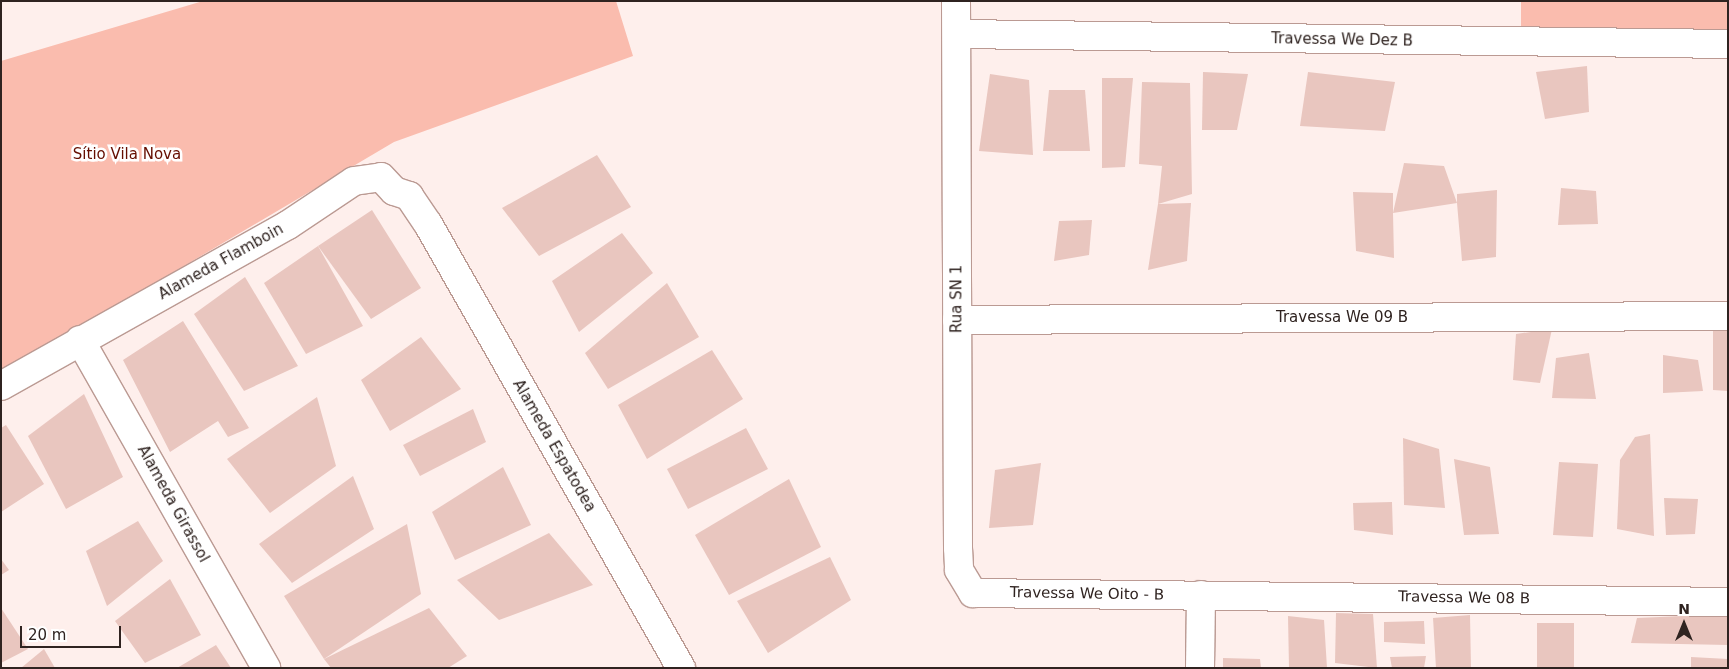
<!DOCTYPE html>
<meta charset="utf-8">
<style>
body{margin:0}
#map{position:relative;width:1729px;height:669px;overflow:hidden;background:#feefec;font-family:"DejaVu Sans",sans-serif}
div>[style]{position:absolute}
.green>*{inset:0;background:#fabcae}
.building>*{inset:0;background:#e9c6bf}
.roads{filter:drop-shadow(1px 0 #bb9a93) drop-shadow(-1px 0 #bb9a93) drop-shadow(0 1px #bb9a93) drop-shadow(0 -1px #bb9a93)}
.street>*{height:28px;margin:-14px;padding:0 14px;transform-origin:14px;border-radius:14px;background:#fff}
span{translate:-50% -50%;white-space:nowrap;text-align:center;line-height:1.15;-webkit-text-stroke:5px #fff;paint-order:stroke}
.street-label{font-size:15px;color:#2f2320}
.park-label{font-size:15px;color:#650e01}
.frame{position:absolute;inset:0;border:2px solid #2f2320;pointer-events:none}
.north{position:absolute;left:1659px;top:599px;width:50px;height:50px;-webkit-text-stroke:4px #fff;paint-order:stroke;rotate:0deg;font-size:14px;font-weight:700;line-height:20px;text-align:center;color:#2f2320}
.north::after{content:'';display:block;margin:auto;width:18px;height:22px;background:#2f2320;clip-path:polygon(50% 0,100% 100%,50% 72%,0 100%)}
.scale{position:absolute;left:20px;top:626px;width:101px;height:22px;box-sizing:border-box;border:2px solid #2f2320;border-top:0;padding-left:6px;font-size:15px;line-height:18px;white-space:nowrap;color:#2f2320;-webkit-text-stroke:4px #fff;paint-order:stroke}
</style>
<div id="map">
<div class="green">
<i style="clip-path:polygon(203px 1px,616px 1px,633px 56px,394px 142px,1px 374px,1px 61px)"></i>
<i style="clip-path:polygon(1521px 1px,1728px 1px,1728px 32px,1521px 30px)"></i>
</div>
<div class="building">
<i style="clip-path:polygon(1587px 66px,1589px 112px,1545px 119px,1536px 72px)"></i>
<i style="clip-path:polygon(1203px 72px,1248px 74px,1237px 130px,1202px 130px)"></i>
<i style="clip-path:polygon(1308px 72px,1395px 82px,1385px 131px,1300px 126px)"></i>
<i style="clip-path:polygon(990px 74px,1029px 80px,1033px 155px,979px 151px)"></i>
<i style="clip-path:polygon(1102px 78px,1133px 78px,1125px 167px,1102px 168px)"></i>
<i style="clip-path:polygon(1142px 82px,1190px 83px,1192px 194px,1158px 204px,1162px 166px,1139px 164px)"></i>
<i style="clip-path:polygon(1049px 90px,1085px 90px,1090px 151px,1043px 151px)"></i>
<i style="clip-path:polygon(597px 155px,631px 207px,539px 256px,502px 208px)"></i>
<i style="clip-path:polygon(1404px 163px,1444px 166px,1457px 203px,1457px 194px,1497px 190px,1496px 257px,1462px 261px,1457px 203px,1393px 213px,1394px 258px,1356px 251px,1353px 192px,1393px 193px,1393px 213px)"></i>
<i style="clip-path:polygon(1561px 188px,1596px 191px,1598px 224px,1558px 225px)"></i>
<i style="clip-path:polygon(1191px 203px,1187px 261px,1148px 270px,1158px 204px)"></i>
<i style="clip-path:polygon(372px 210px,421px 288px,371px 319px,318px 246px)"></i>
<i style="clip-path:polygon(1092px 220px,1089px 255px,1054px 261px,1059px 221px)"></i>
<i style="clip-path:polygon(622px 233px,653px 273px,579px 332px,552px 281px)"></i>
<i style="clip-path:polygon(318px 246px,363px 326px,306px 354px,264px 283px)"></i>
<i style="clip-path:polygon(245px 277px,298px 366px,244px 391px,194px 314px)"></i>
<i style="clip-path:polygon(667px 283px,699px 337px,608px 389px,585px 353px)"></i>
<i style="clip-path:polygon(183px 321px,249px 428px,228px 437px,218px 421px,170px 452px,123px 360px)"></i>
<i style="clip-path:polygon(1728px 327px,1728px 391px,1713px 390px,1713px 328px)"></i>
<i style="clip-path:polygon(1552px 329px,1540px 383px,1513px 380px,1516px 334px)"></i>
<i style="clip-path:polygon(421px 337px,461px 389px,390px 431px,361px 380px)"></i>
<i style="clip-path:polygon(712px 350px,743px 399px,647px 459px,618px 405px)"></i>
<i style="clip-path:polygon(1589px 353px,1596px 399px,1552px 398px,1556px 358px)"></i>
<i style="clip-path:polygon(1663px 355px,1698px 360px,1703px 391px,1663px 393px)"></i>
<i style="clip-path:polygon(84px 394px,123px 477px,66px 509px,28px 436px)"></i>
<i style="clip-path:polygon(317px 397px,336px 466px,270px 513px,227px 459px)"></i>
<i style="clip-path:polygon(473px 409px,486px 442px,420px 476px,403px 445px)"></i>
<i style="clip-path:polygon(6px 425px,44px 484px,1px 512px,1px 428px)"></i>
<i style="clip-path:polygon(746px 428px,768px 469px,688px 509px,667px 469px)"></i>
<i style="clip-path:polygon(1650px 434px,1654px 536px,1617px 529px,1620px 460px,1635px 437px)"></i>
<i style="clip-path:polygon(1403px 438px,1439px 449px,1445px 508px,1404px 505px)"></i>
<i style="clip-path:polygon(1454px 459px,1490px 467px,1499px 534px,1464px 535px)"></i>
<i style="clip-path:polygon(1559px 462px,1598px 464px,1593px 537px,1553px 535px)"></i>
<i style="clip-path:polygon(1041px 463px,1033px 525px,989px 528px,995px 470px)"></i>
<i style="clip-path:polygon(503px 467px,531px 525px,455px 560px,432px 512px)"></i>
<i style="clip-path:polygon(353px 476px,374px 529px,292px 583px,259px 544px)"></i>
<i style="clip-path:polygon(789px 479px,821px 547px,729px 595px,695px 535px)"></i>
<i style="clip-path:polygon(1664px 498px,1698px 499px,1695px 534px,1666px 535px)"></i>
<i style="clip-path:polygon(1392px 502px,1393px 535px,1354px 530px,1353px 503px)"></i>
<i style="clip-path:polygon(138px 521px,163px 561px,107px 606px,86px 551px)"></i>
<i style="clip-path:polygon(407px 524px,421px 594px,324px 659px,284px 596px)"></i>
<i style="clip-path:polygon(549px 533px,593px 585px,499px 620px,457px 580px)"></i>
<i style="clip-path:polygon(830px 557px,851px 600px,768px 653px,737px 601px)"></i>
<i style="clip-path:polygon(1px 559px,9px 570px,1px 575px)"></i>
<i style="clip-path:polygon(170px 579px,201px 635px,145px 663px,115px 621px)"></i>
<i style="clip-path:polygon(1px 608px,28px 649px,1px 663px)"></i>
<i style="clip-path:polygon(429px 608px,467px 656px,448px 668px,331px 668px,324px 659px)"></i>
<i style="clip-path:polygon(1336px 613px,1373px 614px,1377px 668px,1335px 663px)"></i>
<i style="clip-path:polygon(1728px 614px,1728px 645px,1631px 643px,1637px 618px)"></i>
<i style="clip-path:polygon(1470px 615px,1471px 668px,1436px 668px,1433px 618px)"></i>
<i style="clip-path:polygon(1288px 616px,1324px 620px,1327px 668px,1289px 668px)"></i>
<i style="clip-path:polygon(1424px 621px,1425px 644px,1384px 642px,1384px 622px)"></i>
<i style="clip-path:polygon(1537px 623px,1574px 623px,1574px 668px,1537px 668px)"></i>
<i style="clip-path:polygon(216px 645px,231px 668px,177px 668px)"></i>
<i style="clip-path:polygon(44px 649px,55px 668px,21px 668px)"></i>
<i style="clip-path:polygon(1426px 656px,1424px 668px,1392px 668px,1390px 657px)"></i>
<i style="clip-path:polygon(1691px 657px,1728px 659px,1728px 668px,1691px 668px)"></i>
<i style="clip-path:polygon(1223px 658px,1260px 659px,1261px 668px,1223px 668px)"></i>
</div>
<div class="roads">
<div class="street">
<i style="left:956px;top:1px;width:547px;rotate:89.79deg"></i>
<i style="left:958px;top:548px;width:22px;rotate:87deg"></i>
<i style="left:959px;top:570px;width:27px;rotate:59deg"></i>
<i style="left:973px;top:593px;width:755px;rotate:0.68deg"></i>
<i style="left:957px;top:34px;width:771px;rotate:0.74deg"></i>
<i style="left:957px;top:320px;width:771px;rotate:-0.3deg"></i>
<i style="left:80px;top:340px;width:377px;rotate:60.4deg"></i>
<i style="left:1px;top:386px;width:329px;rotate:-29.3deg"></i>
<i style="left:288px;top:225px;width:79px;rotate:-33.7deg"></i>
<i style="left:354px;top:181px;width:27px;rotate:-8deg"></i>
<i style="left:381px;top:177px;width:19px;rotate:47deg"></i>
<i style="left:394px;top:191px;width:16px;rotate:18deg"></i>
<i style="left:409px;top:196px;width:34px;rotate:56deg"></i>
<i style="left:428px;top:224px;width:511px;rotate:60.32deg"></i>
<i style="left:1200px;top:668px;width:73px;rotate:-89.2deg"></i>
</div>
</div>
<div class="street-label">
<span style="left:1342px;top:40px;rotate:1deg">Travessa We Dez B</span>
<span style="left:221px;top:262px;rotate:-29deg">Alameda Flamboin</span>
<span style="left:957px;top:299px;rotate:-90deg">Rua SN 1</span>
<span style="left:1342px;top:318px">Travessa We 09 B</span>
<span style="left:554px;top:446px;rotate:60deg">Alameda Espatodea</span>
<span style="left:173px;top:504px;rotate:61deg">Alameda Girassol</span>
<span style="left:1087px;top:594px;rotate:1deg">Travessa We Oito - B</span>
<span style="left:1464px;top:598px;rotate:1deg">Travessa We 08 B</span>
</div>
<div class="park-label">
<span style="left:127px;top:155px">Sítio Vila Nova</span>
</div>
<div class="frame"></div>
<div class="north">N</div>
<div class="scale">20 m</div>
</div>
